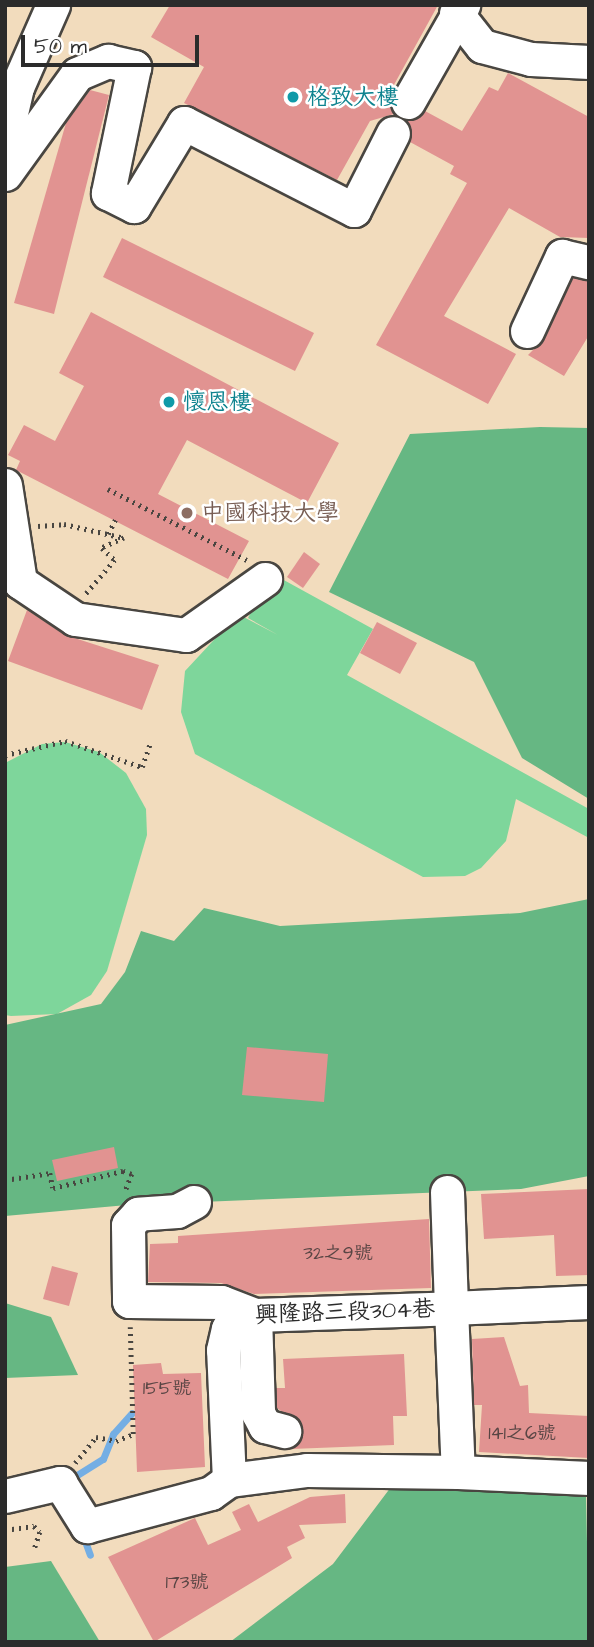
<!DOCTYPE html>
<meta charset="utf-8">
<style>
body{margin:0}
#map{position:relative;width:594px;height:1647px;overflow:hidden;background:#f2dcbd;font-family:"Architects Daughter","LXGW WenKai TC",sans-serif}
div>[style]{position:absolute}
.green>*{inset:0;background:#7ed69b}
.forest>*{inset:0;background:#66b783}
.stream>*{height:7px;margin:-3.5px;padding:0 3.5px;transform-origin:3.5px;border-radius:3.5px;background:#74aee4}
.building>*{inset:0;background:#e19391}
.path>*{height:4.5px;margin-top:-2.25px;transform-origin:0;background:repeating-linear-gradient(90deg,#494641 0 2px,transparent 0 7px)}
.roads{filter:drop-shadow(2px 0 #494641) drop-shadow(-2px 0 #494641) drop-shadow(0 2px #494641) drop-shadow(0 -2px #494641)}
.minor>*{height:33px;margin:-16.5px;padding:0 16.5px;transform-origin:16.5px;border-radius:16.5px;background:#fff}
.dots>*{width:19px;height:19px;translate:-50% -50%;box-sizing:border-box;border:4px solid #fff;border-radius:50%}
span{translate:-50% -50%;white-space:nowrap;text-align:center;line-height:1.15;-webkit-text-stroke:5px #fff;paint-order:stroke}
.number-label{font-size:19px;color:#584544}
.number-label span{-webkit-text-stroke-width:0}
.culture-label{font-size:23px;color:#0d838f}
.left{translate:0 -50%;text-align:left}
.education-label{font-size:23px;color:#785e54}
.street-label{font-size:23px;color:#2b2b2b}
.frame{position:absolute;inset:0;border:7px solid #2b2b2b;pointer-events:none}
.scale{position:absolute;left:21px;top:35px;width:178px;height:32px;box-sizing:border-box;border:4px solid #2b2b2b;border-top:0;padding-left:9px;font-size:21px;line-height:24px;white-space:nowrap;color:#2b2b2b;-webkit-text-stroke:5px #fff;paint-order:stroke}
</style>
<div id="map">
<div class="green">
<i style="clip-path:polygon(271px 573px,373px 629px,347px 675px,589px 809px,589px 838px,516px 799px,506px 841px,481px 868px,465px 876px,423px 877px,195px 754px,181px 712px,185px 671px,238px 614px,278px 635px,248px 618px)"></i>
<i style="clip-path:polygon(65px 742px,99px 752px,126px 773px,146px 809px,147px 835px,107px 971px,91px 995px,57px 1014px,11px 1016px,5px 1015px,5px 763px,42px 744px)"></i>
</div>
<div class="forest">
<i style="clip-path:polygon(540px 427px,589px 428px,589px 799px,522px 758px,474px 662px,329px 592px,410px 434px)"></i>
<i style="clip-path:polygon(589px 899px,589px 1176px,521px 1189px,127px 1205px,5px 1216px,5px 1025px,101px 1004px,125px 972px,141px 931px,174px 941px,204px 908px,280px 926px,520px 913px)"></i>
<i style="clip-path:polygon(5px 1303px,51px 1317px,78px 1375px,5px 1378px)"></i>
<i style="clip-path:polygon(394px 1483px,586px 1493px,589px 1642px,230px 1642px,333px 1564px)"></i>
<i style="clip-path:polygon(51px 1561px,100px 1642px,5px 1642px,5px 1567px)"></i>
</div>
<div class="stream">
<i style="left:69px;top:1480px;width:40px;rotate:-32deg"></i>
<i style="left:103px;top:1459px;width:27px;rotate:-68deg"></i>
<i style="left:113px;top:1434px;width:28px;rotate:-48deg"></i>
<i style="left:82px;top:1533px;width:23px;rotate:70deg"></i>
</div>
<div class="building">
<i style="clip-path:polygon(170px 5px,438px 5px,390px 92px,394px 114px,370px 121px,337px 180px,184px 103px,204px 67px,151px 37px)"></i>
<i style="clip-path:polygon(508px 73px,589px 117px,589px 238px,560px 237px,509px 208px,444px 316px,516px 354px,488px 404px,376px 345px,467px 183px,450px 174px,454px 166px,410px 142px,408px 121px,425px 111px,462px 131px,489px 87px,498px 91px)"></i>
<i style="clip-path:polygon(90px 90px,109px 95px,54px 314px,14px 303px,66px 123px)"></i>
<i style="clip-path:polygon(122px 238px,314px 333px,295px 371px,103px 277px)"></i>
<i style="clip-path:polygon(573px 278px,589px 281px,589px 335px,564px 376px,528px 355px,544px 339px)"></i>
<i style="clip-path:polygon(91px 312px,339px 443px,307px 503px,187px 440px,158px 494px,249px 541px,228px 579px,16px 470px,20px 461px,8px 455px,24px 425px,55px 441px,84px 386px,59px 373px)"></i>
<i style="clip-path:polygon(304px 552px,320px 564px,303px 588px,287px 577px)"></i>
<i style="clip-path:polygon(27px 610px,65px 635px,159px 665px,142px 710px,8px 661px)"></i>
<i style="clip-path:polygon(377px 622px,417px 643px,400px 674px,360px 653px)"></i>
<i style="clip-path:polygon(247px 1047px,328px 1054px,324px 1102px,242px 1095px)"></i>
<i style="clip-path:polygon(114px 1147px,118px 1168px,57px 1181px,52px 1160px)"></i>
<i style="clip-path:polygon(589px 1189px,589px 1275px,556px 1276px,554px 1235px,484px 1239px,481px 1194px)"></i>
<i style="clip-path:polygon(429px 1219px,431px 1288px,254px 1294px,221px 1283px,148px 1282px,150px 1244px,178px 1243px,178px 1236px)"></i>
<i style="clip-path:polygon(52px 1266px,78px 1273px,69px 1306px,43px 1299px)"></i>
<i style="clip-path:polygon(504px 1337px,520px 1386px,528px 1385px,529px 1413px,589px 1416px,589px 1458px,479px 1452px,482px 1405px,474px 1405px,472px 1339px)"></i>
<i style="clip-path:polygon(404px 1354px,407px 1416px,393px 1416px,394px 1445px,291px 1449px,303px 1427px,277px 1408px,276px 1388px,285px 1388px,283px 1359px)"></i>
<i style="clip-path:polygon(161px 1363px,163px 1374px,201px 1373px,205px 1467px,137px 1472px,133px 1365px)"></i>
<i style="clip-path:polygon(345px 1494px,346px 1523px,299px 1525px,305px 1538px,287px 1547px,292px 1558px,154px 1642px,108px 1557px,195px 1518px,208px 1545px,241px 1530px,232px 1512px,249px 1504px,258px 1522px,310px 1497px)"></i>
</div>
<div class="path">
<i style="left:108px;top:489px;width:156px;rotate:27.1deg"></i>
<i style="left:38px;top:526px;width:26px;rotate:-4deg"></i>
<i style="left:64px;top:524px;width:62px;rotate:13.1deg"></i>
<i style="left:124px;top:538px;width:24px;rotate:156deg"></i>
<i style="left:102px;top:548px;width:18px;rotate:43deg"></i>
<i style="left:115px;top:560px;width:46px;rotate:130.6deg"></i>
<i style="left:108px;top:534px;width:16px;rotate:-63deg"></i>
<i style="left:5px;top:755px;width:62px;rotate:-13.1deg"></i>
<i style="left:65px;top:741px;width:81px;rotate:18.7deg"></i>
<i style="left:142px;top:767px;width:24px;rotate:-71deg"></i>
<i style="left:5px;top:1180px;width:46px;rotate:-8.8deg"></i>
<i style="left:50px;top:1173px;width:15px;rotate:79deg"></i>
<i style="left:53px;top:1188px;width:72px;rotate:-13.7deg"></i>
<i style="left:123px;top:1171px;width:9px;rotate:18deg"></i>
<i style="left:132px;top:1174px;width:19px;rotate:111deg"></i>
<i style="left:75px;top:1463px;width:33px;rotate:-51deg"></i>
<i style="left:96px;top:1437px;width:20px;rotate:11deg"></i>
<i style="left:116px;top:1441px;width:18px;rotate:-22deg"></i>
<i style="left:133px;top:1434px;width:107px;rotate:-91.6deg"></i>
<i style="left:5px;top:1530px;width:29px;rotate:-8deg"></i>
<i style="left:34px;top:1526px;width:8px;rotate:45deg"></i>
<i style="left:40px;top:1532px;width:20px;rotate:108deg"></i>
</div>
<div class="roads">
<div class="minor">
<i style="left:456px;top:13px;width:42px;rotate:51.8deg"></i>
<i style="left:482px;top:46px;width:51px;rotate:14.9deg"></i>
<i style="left:531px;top:59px;width:58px;rotate:3deg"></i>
<i style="left:408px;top:102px;width:112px;rotate:-60.4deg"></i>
<i style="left:5px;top:139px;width:53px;rotate:-77deg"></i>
<i style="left:17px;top:87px;width:90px;rotate:-66.3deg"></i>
<i style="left:5px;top:174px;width:123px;rotate:-54.2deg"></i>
<i style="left:77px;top:74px;width:34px;rotate:-23deg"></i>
<i style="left:108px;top:61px;width:27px;rotate:13deg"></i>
<i style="left:134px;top:67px;width:129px;rotate:101.7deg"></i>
<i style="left:108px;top:193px;width:29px;rotate:27deg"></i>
<i style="left:134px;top:206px;width:97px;rotate:-58.9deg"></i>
<i style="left:184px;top:123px;width:191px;rotate:27.1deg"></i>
<i style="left:354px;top:210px;width:86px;rotate:-63.1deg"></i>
<i style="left:527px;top:331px;width:83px;rotate:-65deg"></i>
<i style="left:562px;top:256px;width:28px;rotate:13deg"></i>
<i style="left:5px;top:485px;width:98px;rotate:81.2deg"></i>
<i style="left:20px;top:582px;width:66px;rotate:33.9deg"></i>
<i style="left:75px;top:619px;width:112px;rotate:8.2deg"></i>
<i style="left:186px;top:635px;width:97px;rotate:-35.3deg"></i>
<i style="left:447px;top:1192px;width:116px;rotate:88deg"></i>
<i style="left:451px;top:1308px;width:164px;rotate:87.6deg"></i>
<i style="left:458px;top:1472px;width:151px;rotate:-179.2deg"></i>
<i style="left:307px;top:1470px;width:79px;rotate:172.7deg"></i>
<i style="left:229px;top:1480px;width:130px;rotate:-92.6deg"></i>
<i style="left:223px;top:1350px;width:22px;rotate:-77deg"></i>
<i style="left:228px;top:1329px;width:21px;rotate:-39deg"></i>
<i style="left:244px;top:1316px;width:11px;rotate:-5deg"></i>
<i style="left:255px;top:1315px;width:196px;rotate:-2deg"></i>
<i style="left:451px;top:1308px;width:138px;rotate:-2.5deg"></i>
<i style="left:194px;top:1202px;width:19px;rotate:152deg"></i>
<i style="left:177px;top:1211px;width:39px;rotate:176deg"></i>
<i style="left:138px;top:1214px;width:15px;rotate:132deg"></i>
<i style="left:128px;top:1225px;width:76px;rotate:89.2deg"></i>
<i style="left:129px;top:1301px;width:92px;rotate:0.6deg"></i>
<i style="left:221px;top:1302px;width:36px;rotate:21deg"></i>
<i style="left:255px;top:1315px;width:98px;rotate:88.2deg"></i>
<i style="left:258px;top:1413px;width:15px;rotate:62deg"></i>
<i style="left:265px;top:1426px;width:20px;rotate:15deg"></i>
<i style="left:458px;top:1472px;width:131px;rotate:2.6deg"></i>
<i style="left:5px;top:1496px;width:57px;rotate:-13.3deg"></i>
<i style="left:60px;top:1483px;width:51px;rotate:57.9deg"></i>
<i style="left:87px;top:1526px;width:128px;rotate:-14.9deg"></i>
<i style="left:211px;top:1493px;width:22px;rotate:-36deg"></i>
</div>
</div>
<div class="dots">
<i style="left:293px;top:97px;background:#0f9aa8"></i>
<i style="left:169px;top:402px;background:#0f9aa8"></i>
<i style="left:187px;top:513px;background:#8d6e63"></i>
</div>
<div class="number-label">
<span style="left:338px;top:1254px">32之9號</span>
<span style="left:167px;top:1389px">155號</span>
<span style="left:522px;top:1434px">141之6號</span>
<span style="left:187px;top:1583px">173號</span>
</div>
<div class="culture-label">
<span class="left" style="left:307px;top:97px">格致大樓</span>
<span class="left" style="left:183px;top:402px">懷恩樓</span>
</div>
<div class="education-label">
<span class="left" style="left:201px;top:513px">中國科技大學</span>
</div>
<div class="street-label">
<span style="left:345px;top:1312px;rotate:-2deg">興隆路三段304巷</span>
</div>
<div class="frame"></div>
<div class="scale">50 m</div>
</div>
